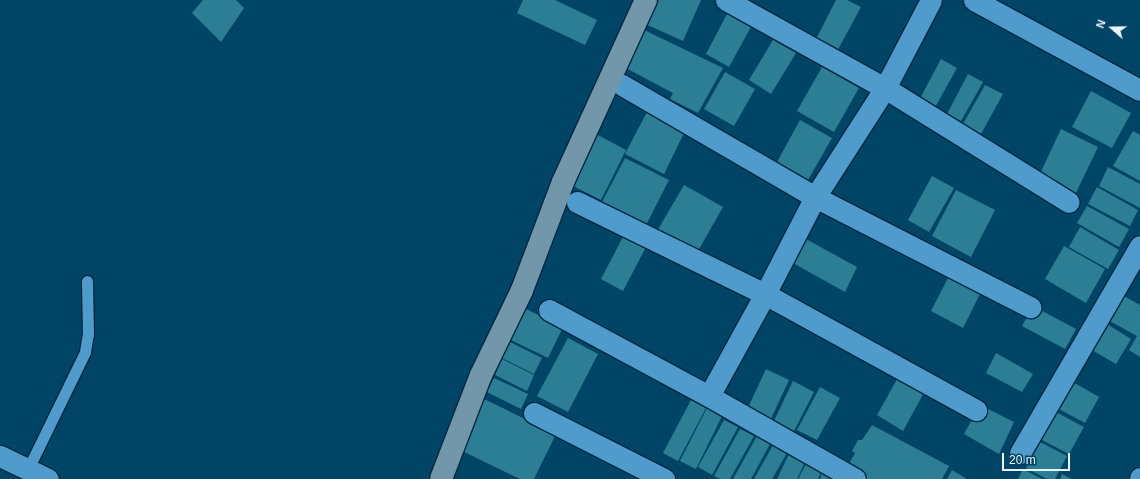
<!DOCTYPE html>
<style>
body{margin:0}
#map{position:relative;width:1140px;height:479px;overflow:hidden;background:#046;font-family:Helvetica,sans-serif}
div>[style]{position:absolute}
.building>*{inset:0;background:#2c7e94}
.roads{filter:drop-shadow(1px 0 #002941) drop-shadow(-1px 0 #002941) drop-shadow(0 1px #002941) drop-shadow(0 -1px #002941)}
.lane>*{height:11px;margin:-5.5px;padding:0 5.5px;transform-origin:5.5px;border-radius:5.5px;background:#4f9bcb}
.street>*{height:21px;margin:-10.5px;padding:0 10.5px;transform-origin:10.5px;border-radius:10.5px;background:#4f9bcb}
.secondary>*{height:22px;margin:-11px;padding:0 11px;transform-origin:11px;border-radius:11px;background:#7296aa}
span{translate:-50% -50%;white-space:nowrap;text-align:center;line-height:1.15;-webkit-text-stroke:3.5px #046;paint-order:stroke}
.north{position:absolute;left:1092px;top:8px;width:40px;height:40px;-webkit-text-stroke:3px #046;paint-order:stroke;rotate:290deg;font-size:11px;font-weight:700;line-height:16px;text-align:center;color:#edf4f9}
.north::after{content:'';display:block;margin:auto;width:14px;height:18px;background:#edf4f9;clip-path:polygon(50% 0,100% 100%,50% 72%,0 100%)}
.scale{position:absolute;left:1002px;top:453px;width:68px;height:18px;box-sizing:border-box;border:2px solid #edf4f9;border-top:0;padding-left:5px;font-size:12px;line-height:14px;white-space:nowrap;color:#edf4f9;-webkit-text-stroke:3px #046;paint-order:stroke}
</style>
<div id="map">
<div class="building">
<i style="clip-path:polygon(203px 0,236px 0,244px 8px,221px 42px,192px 13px)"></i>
<i style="clip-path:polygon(523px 0,555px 0,597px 20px,585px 45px,517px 13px)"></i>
<i style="clip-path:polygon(651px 0,701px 0,683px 41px,641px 22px)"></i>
<i style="clip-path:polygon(836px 0,847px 0,861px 7px,835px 55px,814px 43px)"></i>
<i style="clip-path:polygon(728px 12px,752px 25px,729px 67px,706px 54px)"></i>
<i style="clip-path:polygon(642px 29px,723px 68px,698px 113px,670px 99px,673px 93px,624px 67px)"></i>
<i style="clip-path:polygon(773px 40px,796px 53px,771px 94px,749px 80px)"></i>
<i style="clip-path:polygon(941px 59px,957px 68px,933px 111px,917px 104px)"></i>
<i style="clip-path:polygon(822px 67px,859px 88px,834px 132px,797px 111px)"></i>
<i style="clip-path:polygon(725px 72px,755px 89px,734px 126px,704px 109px)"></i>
<i style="clip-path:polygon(968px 74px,983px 82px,961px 121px,947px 114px)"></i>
<i style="clip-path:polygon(985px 85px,1003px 94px,981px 134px,963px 124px)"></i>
<i style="clip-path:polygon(1091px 91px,1131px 113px,1112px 148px,1072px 127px)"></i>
<i style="clip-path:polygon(647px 112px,685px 131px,664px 174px,625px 154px)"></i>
<i style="clip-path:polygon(800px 120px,832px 138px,808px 180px,777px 162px)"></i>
<i style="clip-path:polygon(1061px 129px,1098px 147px,1075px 195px,1038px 178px)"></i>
<i style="clip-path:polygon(1133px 131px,1140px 135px,1140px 181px,1113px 166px)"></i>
<i style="clip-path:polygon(594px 133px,626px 150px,601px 200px,569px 184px)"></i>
<i style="clip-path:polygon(625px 158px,669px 180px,645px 227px,601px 204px)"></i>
<i style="clip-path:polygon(1108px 167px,1140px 184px,1140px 208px,1099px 186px)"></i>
<i style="clip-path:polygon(932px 176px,954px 188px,929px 232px,908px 220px)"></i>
<i style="clip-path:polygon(684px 185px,723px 207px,698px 251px,656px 233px)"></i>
<i style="clip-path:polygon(1097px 187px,1138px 210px,1130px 226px,1088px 204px)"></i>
<i style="clip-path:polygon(956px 190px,995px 210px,971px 257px,932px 236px)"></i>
<i style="clip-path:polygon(1087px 206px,1129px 229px,1119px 247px,1077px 223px)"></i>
<i style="clip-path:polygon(1080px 227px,1119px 250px,1108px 269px,1069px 247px)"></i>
<i style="clip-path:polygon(624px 235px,646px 247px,623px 291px,601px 279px)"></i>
<i style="clip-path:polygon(806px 239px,857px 267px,845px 292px,793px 263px)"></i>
<i style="clip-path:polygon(1064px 246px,1105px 269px,1086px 303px,1045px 279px)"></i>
<i style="clip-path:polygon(951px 272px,983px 288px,963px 328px,931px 311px)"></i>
<i style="clip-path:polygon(1122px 295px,1140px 305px,1140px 357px,1129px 350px,1137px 336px,1108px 320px)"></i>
<i style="clip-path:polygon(1033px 306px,1076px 329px,1065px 349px,1022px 326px)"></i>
<i style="clip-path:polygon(526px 309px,563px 327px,548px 358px,511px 340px)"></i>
<i style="clip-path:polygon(1107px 324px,1131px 339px,1116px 364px,1092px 350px)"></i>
<i style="clip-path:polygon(568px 338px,598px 354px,568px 412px,537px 396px)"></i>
<i style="clip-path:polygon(510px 342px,542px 358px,534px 374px,502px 358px)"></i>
<i style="clip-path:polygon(996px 353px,1033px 374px,1022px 392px,986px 373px)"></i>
<i style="clip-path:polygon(502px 359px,534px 375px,527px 391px,495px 375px)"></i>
<i style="clip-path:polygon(766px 369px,789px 380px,769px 423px,746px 412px)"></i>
<i style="clip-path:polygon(900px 374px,926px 389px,903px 431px,877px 415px)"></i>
<i style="clip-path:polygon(494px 378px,528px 394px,521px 409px,487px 392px)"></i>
<i style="clip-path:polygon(793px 381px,814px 392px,793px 433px,773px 423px)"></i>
<i style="clip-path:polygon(1073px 382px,1099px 397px,1085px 423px,1059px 409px)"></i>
<i style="clip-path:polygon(820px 387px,840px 398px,817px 440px,797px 430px)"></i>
<i style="clip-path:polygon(482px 398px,556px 434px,534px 479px,520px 479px,458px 449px)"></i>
<i style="clip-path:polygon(691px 400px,706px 408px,678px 461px,663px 453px)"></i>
<i style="clip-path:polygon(980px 405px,1014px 422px,999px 454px,964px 434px)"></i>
<i style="clip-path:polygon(707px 408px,722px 416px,696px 469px,680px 461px)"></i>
<i style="clip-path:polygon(1056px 412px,1084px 427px,1069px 454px,1042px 440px)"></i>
<i style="clip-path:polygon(724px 420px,738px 427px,712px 475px,698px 467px)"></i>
<i style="clip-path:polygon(872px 425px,949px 466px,942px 479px,863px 479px,846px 469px,855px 453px,852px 451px,858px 440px,862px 440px)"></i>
<i style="clip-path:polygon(740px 429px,754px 436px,730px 479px,720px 479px,714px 476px)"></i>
<i style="clip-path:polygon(757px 436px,770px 444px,751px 479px,733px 479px)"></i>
<i style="clip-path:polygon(1040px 442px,1067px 456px,1055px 479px,1047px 479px,1026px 468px)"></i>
<i style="clip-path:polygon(773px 445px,787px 453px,772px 479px,754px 479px)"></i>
<i style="clip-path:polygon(789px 454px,805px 462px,797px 479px,777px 479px)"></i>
<i style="clip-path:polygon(806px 464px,821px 472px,818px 479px,798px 479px)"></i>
<i style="clip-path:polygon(1023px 469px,1042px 479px,1018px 479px)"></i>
<i style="clip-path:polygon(952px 470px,967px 479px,947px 479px)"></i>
<i style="clip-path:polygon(822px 474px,832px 479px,820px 479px)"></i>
<i style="clip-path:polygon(1062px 474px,1072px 479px,1060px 479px)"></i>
</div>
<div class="roads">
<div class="lane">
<i style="left:28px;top:469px;width:130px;rotate:-64deg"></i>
<i style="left:85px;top:352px;width:18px;rotate:-81deg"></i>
<i style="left:88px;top:334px;width:53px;rotate:-91.1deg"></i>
</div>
<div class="street">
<i style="left:726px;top:0;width:182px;rotate:29deg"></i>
<i style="left:885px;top:88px;width:216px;rotate:31.8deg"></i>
<i style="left:974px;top:0;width:189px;rotate:28.5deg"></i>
<i style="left:622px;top:85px;width:223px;rotate:30.1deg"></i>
<i style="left:815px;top:197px;width:242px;rotate:27.1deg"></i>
<i style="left:577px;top:202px;width:209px;rotate:26.1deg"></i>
<i style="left:765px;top:294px;width:241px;rotate:28.8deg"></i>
<i style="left:549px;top:310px;width:182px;rotate:28.3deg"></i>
<i style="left:534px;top:413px;width:146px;rotate:26.9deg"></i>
<i style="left:1020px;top:453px;width:239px;rotate:-59.9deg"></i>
<i style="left:0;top:456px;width:53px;rotate:25.6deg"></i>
<i style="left:855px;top:479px;width:168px;rotate:-150.4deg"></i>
<i style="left:709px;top:396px;width:116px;rotate:-61.2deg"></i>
<i style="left:765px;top:294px;width:109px;rotate:-62.7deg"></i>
<i style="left:815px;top:197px;width:130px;rotate:-57.3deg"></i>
<i style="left:885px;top:88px;width:99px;rotate:-62.4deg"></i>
<i style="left:1140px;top:479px;width:1px;rotate:-90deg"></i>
</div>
<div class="secondary">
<i style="left:441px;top:479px;width:111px;rotate:-69deg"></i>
<i style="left:481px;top:375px;width:94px;rotate:-64.2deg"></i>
<i style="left:522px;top:290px;width:116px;rotate:-69.2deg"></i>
<i style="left:563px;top:182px;width:200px;rotate:-65.5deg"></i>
</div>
</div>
<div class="north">N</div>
<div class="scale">20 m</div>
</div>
